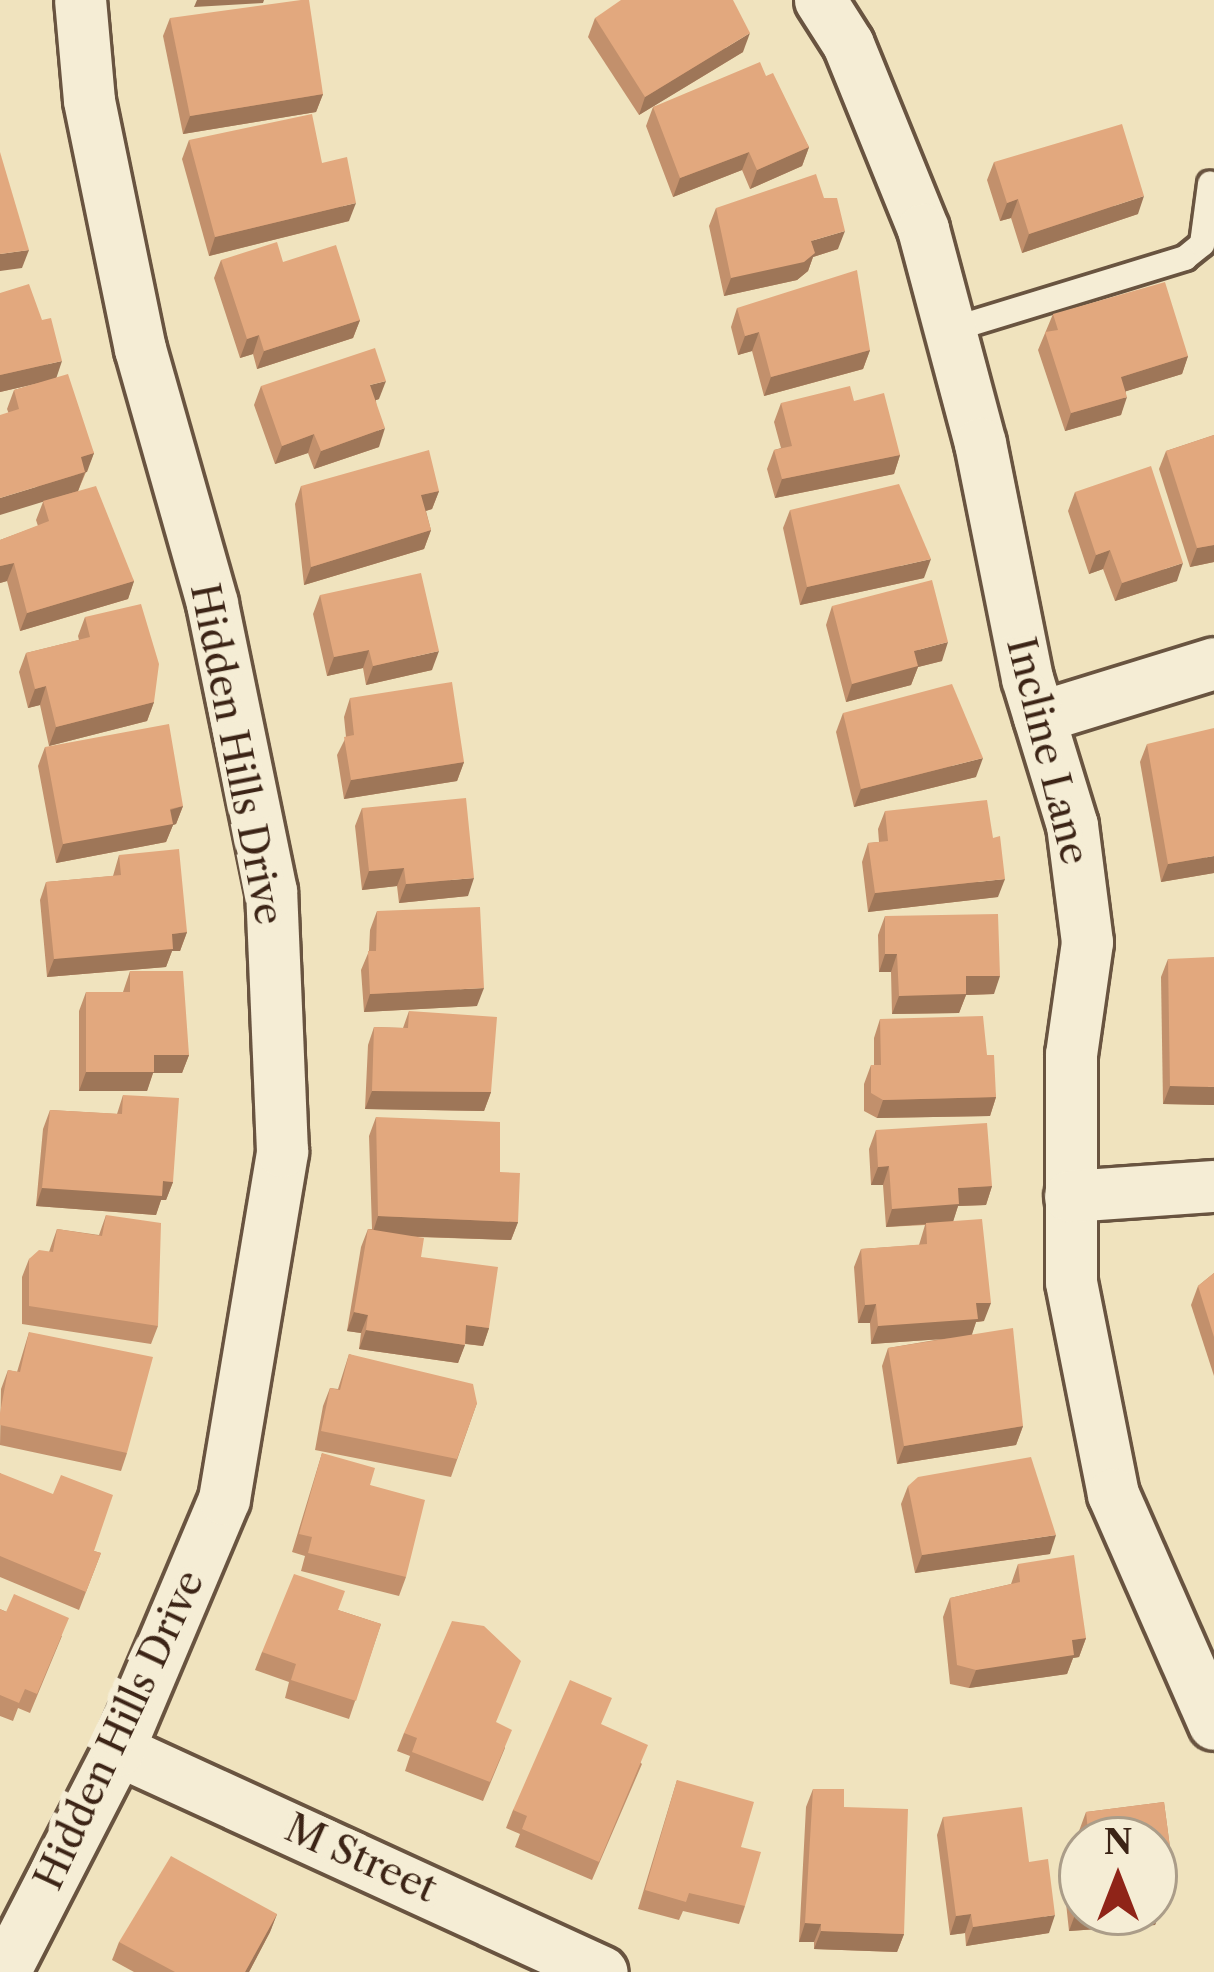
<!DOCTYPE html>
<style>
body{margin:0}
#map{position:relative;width:1214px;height:1972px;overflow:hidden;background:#f0e3be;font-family:"Libre Caslon Text",serif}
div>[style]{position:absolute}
.roads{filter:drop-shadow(3px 0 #695440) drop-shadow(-3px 0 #695440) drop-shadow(0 3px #695440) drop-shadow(0 -3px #695440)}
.service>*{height:24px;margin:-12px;padding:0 12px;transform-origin:12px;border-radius:12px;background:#f5edd5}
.minor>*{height:51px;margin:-25.5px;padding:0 25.5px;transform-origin:25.5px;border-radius:25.5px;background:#f5edd5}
.wall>*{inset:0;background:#c2906c}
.shaded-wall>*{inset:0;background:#9e7658}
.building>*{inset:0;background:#e2a87e}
span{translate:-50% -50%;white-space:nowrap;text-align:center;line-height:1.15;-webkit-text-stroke:12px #f5edd5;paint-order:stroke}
.street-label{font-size:39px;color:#3c2416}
.north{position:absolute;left:1058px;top:1816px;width:120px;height:120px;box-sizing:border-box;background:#f5edd5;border:3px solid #ab9d89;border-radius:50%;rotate:0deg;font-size:33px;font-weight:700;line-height:48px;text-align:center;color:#3c2416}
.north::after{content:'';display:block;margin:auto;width:42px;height:54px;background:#8f2418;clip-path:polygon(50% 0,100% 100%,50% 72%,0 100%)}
</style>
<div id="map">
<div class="roads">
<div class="service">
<i style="left:950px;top:330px;width:246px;rotate:-17deg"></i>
<i style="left:1185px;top:258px;width:22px;rotate:-39deg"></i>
<i style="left:1202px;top:244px;width:61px;rotate:-82.4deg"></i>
</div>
<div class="minor">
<i style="left:820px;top:0;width:52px;rotate:57.5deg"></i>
<i style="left:848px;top:44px;width:200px;rotate:67.9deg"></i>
<i style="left:923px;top:229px;width:221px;rotate:75.1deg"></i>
<i style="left:980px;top:443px;width:240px;rotate:78.7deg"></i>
<i style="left:1027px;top:678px;width:154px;rotate:73deg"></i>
<i style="left:1072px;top:825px;width:118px;rotate:82.7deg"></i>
<i style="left:1087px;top:942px;width:113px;rotate:98.1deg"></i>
<i style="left:1071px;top:1054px;width:228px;rotate:90deg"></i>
<i style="left:1071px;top:1282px;width:216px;rotate:78.8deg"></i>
<i style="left:1113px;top:1494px;width:251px;rotate:66.3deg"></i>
<i style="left:1039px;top:717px;width:183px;rotate:-17.1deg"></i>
<i style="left:1070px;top:1196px;width:144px;rotate:-4deg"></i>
<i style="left:118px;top:1750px;width:532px;rotate:24.64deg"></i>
<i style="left:4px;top:1972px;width:250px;rotate:-62.8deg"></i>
<i style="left:118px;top:1750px;width:272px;rotate:-67.1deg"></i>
<i style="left:224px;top:1499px;width:353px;rotate:-80.5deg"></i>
<i style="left:282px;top:1151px;width:260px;rotate:-92.4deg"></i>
<i style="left:271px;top:891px;width:294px;rotate:-101.6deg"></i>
<i style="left:212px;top:603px;width:264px;rotate:-105.8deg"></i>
<i style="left:140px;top:349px;width:254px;rotate:-101.6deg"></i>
<i style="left:89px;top:100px;width:100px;rotate:-95.1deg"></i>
</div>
</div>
<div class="wall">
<i style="clip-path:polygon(170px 18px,323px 94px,316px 112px,183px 134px,163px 36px)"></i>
<i style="clip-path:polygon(595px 18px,743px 52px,639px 115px,588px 37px)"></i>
<i style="clip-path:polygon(766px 76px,809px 147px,802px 166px,750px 189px,742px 170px,673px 197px,646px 126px,653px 107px)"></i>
<i style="clip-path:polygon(189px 140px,322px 163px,349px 221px,209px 256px,182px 159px)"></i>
<i style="clip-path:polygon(994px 162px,1138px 214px,1022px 253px,1011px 218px,1000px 221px,987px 180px)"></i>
<i style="clip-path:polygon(716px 208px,838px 249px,813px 257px,808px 271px,797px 280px,724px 296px,709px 226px)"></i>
<i style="clip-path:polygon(221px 260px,283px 262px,360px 320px,353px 338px,257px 369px,253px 354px,240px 358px,214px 278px)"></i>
<i style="clip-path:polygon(0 293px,56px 378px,94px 453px,78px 491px,134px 581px,128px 599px,20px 631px,7px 581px,0 583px,0 540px,38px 526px,36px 520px,43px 502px,7px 409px,14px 390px,39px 383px,0 392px)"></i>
<i style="clip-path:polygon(737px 308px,870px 350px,863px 369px,764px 396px,752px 351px,738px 355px,731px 327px)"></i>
<i style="clip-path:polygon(1053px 314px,1188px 356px,1182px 374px,1126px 391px,1121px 415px,1065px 431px,1038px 350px)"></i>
<i style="clip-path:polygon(261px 386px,379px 399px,376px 400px,379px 447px,314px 469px,308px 453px,275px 464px,254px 405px)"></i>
<i style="clip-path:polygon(854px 401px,900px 455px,894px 474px,775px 498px,767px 469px,774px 450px,781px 448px,774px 422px,781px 403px)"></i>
<i style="clip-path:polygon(1214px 435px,1214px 562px,1190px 567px,1159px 469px,1166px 451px)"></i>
<i style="clip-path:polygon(301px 486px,439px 491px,432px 509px,426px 511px,431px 530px,424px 549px,304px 585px,295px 504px)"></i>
<i style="clip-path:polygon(1075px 492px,1177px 581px,1115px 601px,1103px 569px,1089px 574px,1068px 511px)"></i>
<i style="clip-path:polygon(790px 510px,924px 578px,800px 605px,783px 528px)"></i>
<i style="clip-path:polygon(320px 595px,432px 670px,366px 685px,363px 668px,327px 676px,313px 614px)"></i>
<i style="clip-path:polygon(832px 606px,942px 661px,918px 667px,911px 685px,846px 702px,826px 625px)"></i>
<i style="clip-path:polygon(85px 617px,154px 702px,147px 721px,49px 746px,40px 705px,28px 708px,19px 672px,26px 653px,79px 640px,78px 636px)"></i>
<i style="clip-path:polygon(350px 698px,464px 762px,457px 781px,344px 799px,337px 755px,346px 737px,344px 717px)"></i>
<i style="clip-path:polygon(843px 713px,976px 777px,854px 807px,836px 732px)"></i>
<i style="clip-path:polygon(1147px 744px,1214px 873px,1161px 882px,1140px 762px)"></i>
<i style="clip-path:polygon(45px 747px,183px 806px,176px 824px,173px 825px,166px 842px,56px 863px,38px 766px)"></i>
<i style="clip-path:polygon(362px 808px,468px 896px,399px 903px,397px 886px,362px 890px,355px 826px)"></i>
<i style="clip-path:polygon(885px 811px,998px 897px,868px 912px,862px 862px,868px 843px,879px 842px,878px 829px)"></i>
<i style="clip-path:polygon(119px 855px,187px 932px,180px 951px,172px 951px,166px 967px,47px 977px,40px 900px,46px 882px,113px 876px)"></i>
<i style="clip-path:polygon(377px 911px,477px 1006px,364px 1012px,361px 970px,369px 951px,370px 930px)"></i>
<i style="clip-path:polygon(885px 916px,994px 994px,966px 995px,959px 1013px,892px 1014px,891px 972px,879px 972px,878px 935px)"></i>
<i style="clip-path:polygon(1168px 959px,1214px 1105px,1163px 1104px,1161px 977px)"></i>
<i style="clip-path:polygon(130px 971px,189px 1055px,182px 1073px,153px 1073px,147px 1091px,79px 1091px,79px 1011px,86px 992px,123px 992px)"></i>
<i style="clip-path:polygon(409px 1011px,491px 1092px,484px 1111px,365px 1109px,368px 1045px,374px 1027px,403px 1028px)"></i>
<i style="clip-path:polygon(880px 1019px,987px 1055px,996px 1097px,990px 1116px,877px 1118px,864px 1111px,864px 1084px,871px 1065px,874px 1065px,874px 1038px)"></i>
<i style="clip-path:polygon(123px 1095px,173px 1182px,166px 1200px,161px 1200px,156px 1215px,36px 1206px,43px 1129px,50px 1110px,117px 1114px)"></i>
<i style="clip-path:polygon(376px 1117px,500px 1172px,518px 1222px,511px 1240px,417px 1237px,421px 1257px,489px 1328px,483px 1346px,465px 1344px,458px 1363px,359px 1349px,361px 1333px,347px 1331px,361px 1247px,368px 1229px,372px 1229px,369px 1136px)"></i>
<i style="clip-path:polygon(876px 1130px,992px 1186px,986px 1205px,958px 1206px,953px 1221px,984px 1321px,976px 1322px,972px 1334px,1023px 1426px,1016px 1445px,897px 1464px,882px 1366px,888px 1348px,941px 1339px,871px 1344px,870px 1323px,858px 1323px,854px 1267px,861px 1249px,919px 1245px,925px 1225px,886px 1227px,883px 1185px,871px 1185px,869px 1149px)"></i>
<i style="clip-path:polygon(106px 1215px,158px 1326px,151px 1344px,22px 1324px,22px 1277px,29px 1259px,49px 1252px,57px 1229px,99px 1235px)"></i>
<i style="clip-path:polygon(1214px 1273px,1214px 1376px,1191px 1305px,1198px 1286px)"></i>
<i style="clip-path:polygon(29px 1332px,127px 1453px,121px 1471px,0 1445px,1px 1389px,8px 1370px,17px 1372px)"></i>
<i style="clip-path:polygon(349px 1354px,477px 1403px,451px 1477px,315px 1450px,323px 1406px,330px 1388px,338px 1389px)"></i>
<i style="clip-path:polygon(322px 1453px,370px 1485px,406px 1577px,399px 1596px,301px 1571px,305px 1556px,292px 1552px)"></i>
<i style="clip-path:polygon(0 1473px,94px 1551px,101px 1553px,79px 1610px,0 1577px)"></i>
<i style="clip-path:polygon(908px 1486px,1050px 1554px,915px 1573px,901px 1504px)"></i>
<i style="clip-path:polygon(1018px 1564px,1086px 1638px,1079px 1657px,1073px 1658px,1067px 1674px,969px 1688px,950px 1684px,943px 1617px,950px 1598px,1011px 1584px)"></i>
<i style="clip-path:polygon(0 1609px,62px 1636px,30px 1713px,18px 1708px,13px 1721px,0 1716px)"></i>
<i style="clip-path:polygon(338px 1610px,381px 1624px,349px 1719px,285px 1698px,289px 1682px,255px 1670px,262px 1652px)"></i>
<i style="clip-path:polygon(496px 1723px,505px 1748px,483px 1801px,405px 1771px,410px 1756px,397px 1751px,404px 1733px)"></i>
<i style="clip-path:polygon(602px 1725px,642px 1764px,592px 1880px,515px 1847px,520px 1834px,506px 1828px,513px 1810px)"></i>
<i style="clip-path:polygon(677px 1780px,741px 1847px,745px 1906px,739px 1924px,683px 1911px,679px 1920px,638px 1909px)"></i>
<i style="clip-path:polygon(813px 1789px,844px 1807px,904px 1934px,897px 1952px,814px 1949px,814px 1942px,799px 1942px,806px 1807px)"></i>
<i style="clip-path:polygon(evenodd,1164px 1802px,1173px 1870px,1166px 1889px,1160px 1889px,1162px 1907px,1155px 1925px,1069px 1931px,1063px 1875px,1070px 1857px,1082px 1855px,1079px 1831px,1086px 1812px,1164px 1802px,1082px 1840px,1154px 1840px,1154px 1912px,1082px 1912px,1082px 1840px)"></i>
<i style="clip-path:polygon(943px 1817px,1029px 1862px,1049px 1933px,966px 1946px,965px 1933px,950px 1935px,937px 1835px)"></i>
<i style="clip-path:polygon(277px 1914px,270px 1932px,249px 1972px,134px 1972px,112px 1960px,119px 1942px)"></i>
</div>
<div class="shaded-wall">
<i style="clip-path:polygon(197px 0,264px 0,263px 3px,194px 7px)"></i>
<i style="clip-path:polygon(750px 33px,743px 52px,639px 115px,645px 97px)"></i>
<i style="clip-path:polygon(323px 94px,316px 112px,183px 134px,190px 116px)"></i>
<i style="clip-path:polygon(809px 147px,802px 166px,750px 189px,757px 170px)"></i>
<i style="clip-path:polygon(749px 152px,742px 170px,673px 197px,680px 178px)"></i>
<i style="clip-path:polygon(1144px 196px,1138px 214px,1022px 253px,1029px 234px)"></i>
<i style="clip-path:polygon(1018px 199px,1011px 218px,1000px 221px,1007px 203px)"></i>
<i style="clip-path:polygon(356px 203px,349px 221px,209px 256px,215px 237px)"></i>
<i style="clip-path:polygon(845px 231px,838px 249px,813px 257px,808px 271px,797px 280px,724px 296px,731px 278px,811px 241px)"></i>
<i style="clip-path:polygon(29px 250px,22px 268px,0 271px,0 254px)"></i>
<i style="clip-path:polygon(360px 320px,353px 338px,257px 369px,264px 351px)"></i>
<i style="clip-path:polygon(759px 332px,752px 351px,738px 355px,745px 336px)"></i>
<i style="clip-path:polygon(259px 335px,253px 354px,240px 358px,247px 339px)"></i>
<i style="clip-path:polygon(870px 350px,863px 369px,764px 396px,771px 377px)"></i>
<i style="clip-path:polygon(1188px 356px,1182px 374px,1114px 395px,1121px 377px)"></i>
<i style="clip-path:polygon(62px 361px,56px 379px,0 392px,0 375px)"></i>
<i style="clip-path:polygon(386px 381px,379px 399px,364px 404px,370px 385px)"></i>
<i style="clip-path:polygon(1127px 397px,1121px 415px,1065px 431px,1071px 413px)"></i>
<i style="clip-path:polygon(385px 428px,379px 447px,314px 469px,321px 451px)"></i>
<i style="clip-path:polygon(314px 434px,308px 453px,275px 464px,282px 446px)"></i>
<i style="clip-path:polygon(94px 453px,87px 472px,74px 475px,81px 457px)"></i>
<i style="clip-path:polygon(900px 455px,894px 474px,775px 498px,782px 479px)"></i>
<i style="clip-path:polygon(85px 472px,78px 491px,0 515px,0 498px)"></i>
<i style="clip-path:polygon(439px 491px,432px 509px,415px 514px,421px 495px)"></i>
<i style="clip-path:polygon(431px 530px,424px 549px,304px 585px,311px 567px)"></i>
<i style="clip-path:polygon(1214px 545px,1214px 562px,1190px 567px,1197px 548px)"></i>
<i style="clip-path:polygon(1110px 550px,1103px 569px,1089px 574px,1096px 555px)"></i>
<i style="clip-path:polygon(931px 559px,924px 578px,800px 605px,807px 587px)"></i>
<i style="clip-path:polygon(14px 563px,7px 581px,0 583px,0 566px)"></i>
<i style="clip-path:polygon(1183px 563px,1177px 581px,1115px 601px,1122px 583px)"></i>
<i style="clip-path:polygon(134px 581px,128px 599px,20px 631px,27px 613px)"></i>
<i style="clip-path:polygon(948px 642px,942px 661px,918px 667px,911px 685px,846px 702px,852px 684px,914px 651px)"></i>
<i style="clip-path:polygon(369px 650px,363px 668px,327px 676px,334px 657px)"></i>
<i style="clip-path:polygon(439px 651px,432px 670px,366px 685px,373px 666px)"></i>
<i style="clip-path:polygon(46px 686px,40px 705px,28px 708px,35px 689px)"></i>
<i style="clip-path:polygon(154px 702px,147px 721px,49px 746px,56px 727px)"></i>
<i style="clip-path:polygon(983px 758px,976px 777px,854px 807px,861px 789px)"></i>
<i style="clip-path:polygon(464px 762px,457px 781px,344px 799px,351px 780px)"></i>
<i style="clip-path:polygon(183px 806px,176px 824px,173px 825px,166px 842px,56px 863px,63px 844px)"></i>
<i style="clip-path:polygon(1214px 856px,1214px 873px,1161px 882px,1168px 864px)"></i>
<i style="clip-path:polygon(404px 868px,397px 886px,362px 890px,369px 871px)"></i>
<i style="clip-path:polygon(474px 878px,468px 896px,399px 903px,406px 884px)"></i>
<i style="clip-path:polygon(1005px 879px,998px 897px,868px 912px,875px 893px)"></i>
<i style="clip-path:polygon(187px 932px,180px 951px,172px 951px,166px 967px,47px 977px,54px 959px,172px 934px)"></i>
<i style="clip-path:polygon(885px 954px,897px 954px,891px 972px,879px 972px)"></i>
<i style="clip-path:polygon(966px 976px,1000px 976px,994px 994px,966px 995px,959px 1013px,892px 1014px,899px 996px)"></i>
<i style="clip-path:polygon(484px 988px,477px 1006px,364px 1012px,370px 994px)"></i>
<i style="clip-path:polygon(154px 1055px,189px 1055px,182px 1073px,153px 1073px,147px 1091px,79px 1091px,86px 1072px)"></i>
<i style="clip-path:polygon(1170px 1086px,1214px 1087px,1214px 1105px,1163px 1104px)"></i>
<i style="clip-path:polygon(372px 1091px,491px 1092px,484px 1111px,365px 1109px)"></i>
<i style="clip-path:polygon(996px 1097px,990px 1116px,877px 1118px,883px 1100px)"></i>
<i style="clip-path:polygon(889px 1166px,883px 1185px,871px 1185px,878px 1167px)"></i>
<i style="clip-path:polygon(163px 1181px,173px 1182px,166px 1200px,161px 1200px,156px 1215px,36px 1206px,42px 1188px)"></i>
<i style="clip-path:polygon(992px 1186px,986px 1205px,958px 1206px,953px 1222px,886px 1227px,892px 1209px,958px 1188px)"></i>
<i style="clip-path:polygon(378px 1216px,518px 1222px,511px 1240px,372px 1235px)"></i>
<i style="clip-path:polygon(976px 1303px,991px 1303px,984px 1321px,976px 1322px,971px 1337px,871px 1344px,878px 1326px)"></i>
<i style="clip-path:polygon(876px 1304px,870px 1323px,858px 1323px,865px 1305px)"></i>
<i style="clip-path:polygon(354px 1312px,368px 1315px,361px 1333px,347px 1331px)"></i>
<i style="clip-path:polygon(466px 1325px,489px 1328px,483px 1346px,460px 1343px)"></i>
<i style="clip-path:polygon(366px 1330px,465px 1345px,458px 1363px,359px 1349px)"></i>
<i style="clip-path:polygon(1023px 1426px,1016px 1445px,897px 1464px,904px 1446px)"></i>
<i style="clip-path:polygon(1056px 1535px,1050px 1554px,915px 1573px,922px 1555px)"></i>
<i style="clip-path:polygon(1086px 1638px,1079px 1657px,1073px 1658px,1067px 1674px,969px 1688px,976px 1670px,1072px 1640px)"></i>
<i style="clip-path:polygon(1173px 1870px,1166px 1889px,1154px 1890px,1158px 1872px)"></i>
<i style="clip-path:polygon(1154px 1907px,1162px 1907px,1155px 1925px,1069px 1931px,1076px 1912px,1154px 1912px)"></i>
<i style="clip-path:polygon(277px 1914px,270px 1932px,249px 1972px,245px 1972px)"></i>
<i style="clip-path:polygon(971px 1914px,965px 1933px,950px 1935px,956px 1916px)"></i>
<i style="clip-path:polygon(1055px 1915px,1049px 1933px,966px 1946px,973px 1927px)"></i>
<i style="clip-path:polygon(805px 1923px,821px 1924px,814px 1942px,799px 1942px)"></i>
<i style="clip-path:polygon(821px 1931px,904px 1934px,897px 1952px,814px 1949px)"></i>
</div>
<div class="building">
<i style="clip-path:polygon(301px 0,309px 0,323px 94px,190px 116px,170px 18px)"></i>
<i style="clip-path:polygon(621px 0,733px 0,750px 33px,645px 97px,595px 18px)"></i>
<i style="clip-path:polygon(760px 62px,766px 76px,773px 73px,809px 147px,757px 170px,749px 152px,680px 178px,653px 107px)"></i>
<i style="clip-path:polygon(312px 114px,322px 163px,347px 157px,356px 203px,215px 237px,189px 140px)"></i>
<i style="clip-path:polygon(1122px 124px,1144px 196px,1029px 234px,1018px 199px,1007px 203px,994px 162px)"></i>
<i style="clip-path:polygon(0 152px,29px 250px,0 254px)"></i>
<i style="clip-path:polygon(816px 174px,824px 198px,837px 198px,845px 231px,811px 241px,815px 253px,804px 262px,731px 278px,716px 208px)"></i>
<i style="clip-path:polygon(277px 242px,283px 262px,336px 245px,360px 320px,264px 351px,259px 335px,247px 339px,221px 260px)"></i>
<i style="clip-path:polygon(857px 270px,870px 350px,771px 377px,759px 332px,745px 336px,737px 308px)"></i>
<i style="clip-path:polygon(1165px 282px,1188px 356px,1121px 377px,1127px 397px,1071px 413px,1045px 332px,1058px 330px,1053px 314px)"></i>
<i style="clip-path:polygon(29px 284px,42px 320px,51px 318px,62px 361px,0 375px,0 293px)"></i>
<i style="clip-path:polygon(375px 348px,386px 381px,370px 385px,385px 428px,321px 451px,314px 434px,282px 446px,261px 386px)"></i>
<i style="clip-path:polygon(68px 374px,94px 453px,81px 457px,85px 472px,0 498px,0 415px,19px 409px,14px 390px)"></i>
<i style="clip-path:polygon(850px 386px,854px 401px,884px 393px,900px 455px,782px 479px,774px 450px,792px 446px,781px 403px)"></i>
<i style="clip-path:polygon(1214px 435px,1214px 545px,1197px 548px,1166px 451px)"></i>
<i style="clip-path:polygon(429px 450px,439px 491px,421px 495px,431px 530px,311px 567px,301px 486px)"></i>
<i style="clip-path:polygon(1151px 466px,1183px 563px,1122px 583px,1110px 550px,1096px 555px,1075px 492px)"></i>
<i style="clip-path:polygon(899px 484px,931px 559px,807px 587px,790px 510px)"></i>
<i style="clip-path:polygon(96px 486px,134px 581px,27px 613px,14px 563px,0 566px,0 540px,49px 521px,43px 501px)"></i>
<i style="clip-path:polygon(421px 573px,439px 651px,373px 666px,369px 650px,334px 657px,320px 595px)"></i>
<i style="clip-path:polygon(932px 580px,948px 642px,914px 651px,918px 666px,852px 684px,832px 606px)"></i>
<i style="clip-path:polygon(141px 604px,159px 664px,154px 702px,56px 727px,46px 686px,35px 689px,26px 653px,90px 637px,85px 617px)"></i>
<i style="clip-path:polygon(452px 682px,464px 762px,351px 780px,344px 737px,354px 735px,350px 698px)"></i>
<i style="clip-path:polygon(952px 684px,983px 758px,861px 789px,843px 713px)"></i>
<i style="clip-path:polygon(169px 724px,183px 806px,170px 809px,173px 824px,63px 844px,45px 747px)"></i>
<i style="clip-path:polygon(1214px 728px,1214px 856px,1168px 864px,1147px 744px)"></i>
<i style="clip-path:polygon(466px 798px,474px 878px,406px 884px,404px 868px,369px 871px,362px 808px)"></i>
<i style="clip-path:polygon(987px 800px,993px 838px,1000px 836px,1005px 879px,875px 893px,868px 843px,888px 841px,885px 811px)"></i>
<i style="clip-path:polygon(179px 849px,187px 932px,172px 934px,173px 949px,54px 959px,46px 882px,121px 875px,119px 855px)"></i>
<i style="clip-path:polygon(480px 907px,484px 988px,370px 994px,368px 951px,376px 951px,377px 911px)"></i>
<i style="clip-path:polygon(998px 914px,1000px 976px,966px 976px,966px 994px,899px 996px,897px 954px,885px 954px,885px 916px)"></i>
<i style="clip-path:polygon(1214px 957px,1214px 1087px,1170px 1086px,1168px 959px)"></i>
<i style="clip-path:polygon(130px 971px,183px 971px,189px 1055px,154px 1055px,154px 1072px,86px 1072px,86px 992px,130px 992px)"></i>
<i style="clip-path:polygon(409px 1011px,497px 1017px,491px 1092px,372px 1091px,374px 1027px,408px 1028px)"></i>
<i style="clip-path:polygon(983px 1016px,987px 1055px,994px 1055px,996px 1097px,883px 1100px,871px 1093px,871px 1065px,881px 1065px,880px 1019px)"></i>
<i style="clip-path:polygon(123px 1095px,179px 1098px,173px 1182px,163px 1181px,162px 1196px,42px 1188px,50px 1110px,122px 1114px)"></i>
<i style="clip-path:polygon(376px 1117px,500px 1122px,500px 1172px,520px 1173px,518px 1222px,378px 1216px)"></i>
<i style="clip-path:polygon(987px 1123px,992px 1186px,958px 1188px,959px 1204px,892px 1209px,889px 1166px,878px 1167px,876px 1130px)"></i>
<i style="clip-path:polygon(106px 1215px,161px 1223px,158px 1326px,29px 1306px,29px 1259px,39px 1250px,53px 1252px,57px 1229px,102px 1236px)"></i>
<i style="clip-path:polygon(982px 1219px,991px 1303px,976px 1303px,978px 1319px,878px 1326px,876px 1304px,865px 1305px,861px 1249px,927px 1244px,926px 1223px)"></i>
<i style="clip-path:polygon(368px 1229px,424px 1238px,421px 1257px,498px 1267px,489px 1328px,466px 1325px,465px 1345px,366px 1330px,368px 1315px,354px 1312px)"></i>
<i style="clip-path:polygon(1214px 1273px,1214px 1337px,1198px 1286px)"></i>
<i style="clip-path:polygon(1013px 1328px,1023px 1426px,904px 1446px,888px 1348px)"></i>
<i style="clip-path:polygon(29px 1332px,153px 1357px,127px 1453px,0 1425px,0 1413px,8px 1370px,20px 1372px)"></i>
<i style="clip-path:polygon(349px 1354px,473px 1384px,477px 1403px,457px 1459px,321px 1431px,330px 1388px,340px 1390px)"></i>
<i style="clip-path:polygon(322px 1453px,375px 1468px,370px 1485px,425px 1500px,406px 1577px,308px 1553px,312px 1537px,299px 1534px)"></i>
<i style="clip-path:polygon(1031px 1457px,1056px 1535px,922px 1555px,908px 1486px,918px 1477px)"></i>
<i style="clip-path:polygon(0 1473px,53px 1494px,61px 1475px,113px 1495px,94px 1551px,101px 1553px,86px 1592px,0 1556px)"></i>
<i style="clip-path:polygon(1074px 1555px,1086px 1638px,1072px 1640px,1074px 1655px,976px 1670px,957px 1665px,950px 1598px,1020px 1582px,1018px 1564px)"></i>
<i style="clip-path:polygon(294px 1574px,345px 1591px,338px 1610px,381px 1624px,356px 1701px,291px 1680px,296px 1664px,262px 1652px)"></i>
<i style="clip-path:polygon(14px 1594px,69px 1618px,37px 1694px,25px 1689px,19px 1703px,0 1695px,0 1609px,6px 1612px)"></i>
<i style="clip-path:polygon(452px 1621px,484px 1626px,521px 1661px,496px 1722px,512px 1730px,490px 1782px,412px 1752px,417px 1738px,404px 1733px)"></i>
<i style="clip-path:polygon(570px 1680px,612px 1698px,601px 1724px,648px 1745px,599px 1862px,522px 1829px,527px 1816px,513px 1810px)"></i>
<i style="clip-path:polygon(677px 1780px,754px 1802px,741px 1847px,761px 1852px,745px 1906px,689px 1893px,686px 1902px,645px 1890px)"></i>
<i style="clip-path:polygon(813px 1789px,844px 1789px,844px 1807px,908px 1809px,904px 1934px,821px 1931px,821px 1924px,805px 1923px)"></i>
<i style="clip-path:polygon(1164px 1802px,1173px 1870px,1158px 1872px,1162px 1907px,1154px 1907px,1154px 1840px,1089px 1840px,1086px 1812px)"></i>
<i style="clip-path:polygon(1022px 1807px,1029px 1862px,1048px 1859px,1055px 1915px,973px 1927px,971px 1914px,956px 1916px,943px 1817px)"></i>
<i style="clip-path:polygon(1082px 1855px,1082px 1912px,1076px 1912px,1070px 1857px)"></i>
<i style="clip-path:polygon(171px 1856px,277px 1914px,245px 1972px,175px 1972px,119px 1942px)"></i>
</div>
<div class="street-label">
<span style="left:1048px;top:751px;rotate:76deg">Incline Lane</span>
<span style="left:237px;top:754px;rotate:79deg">Hidden Hills Drive</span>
<span style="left:119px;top:1730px;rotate:-65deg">Hidden Hills Drive</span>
<span style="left:361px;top:1858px;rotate:24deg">M Street</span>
</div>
<div class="north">N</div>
</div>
